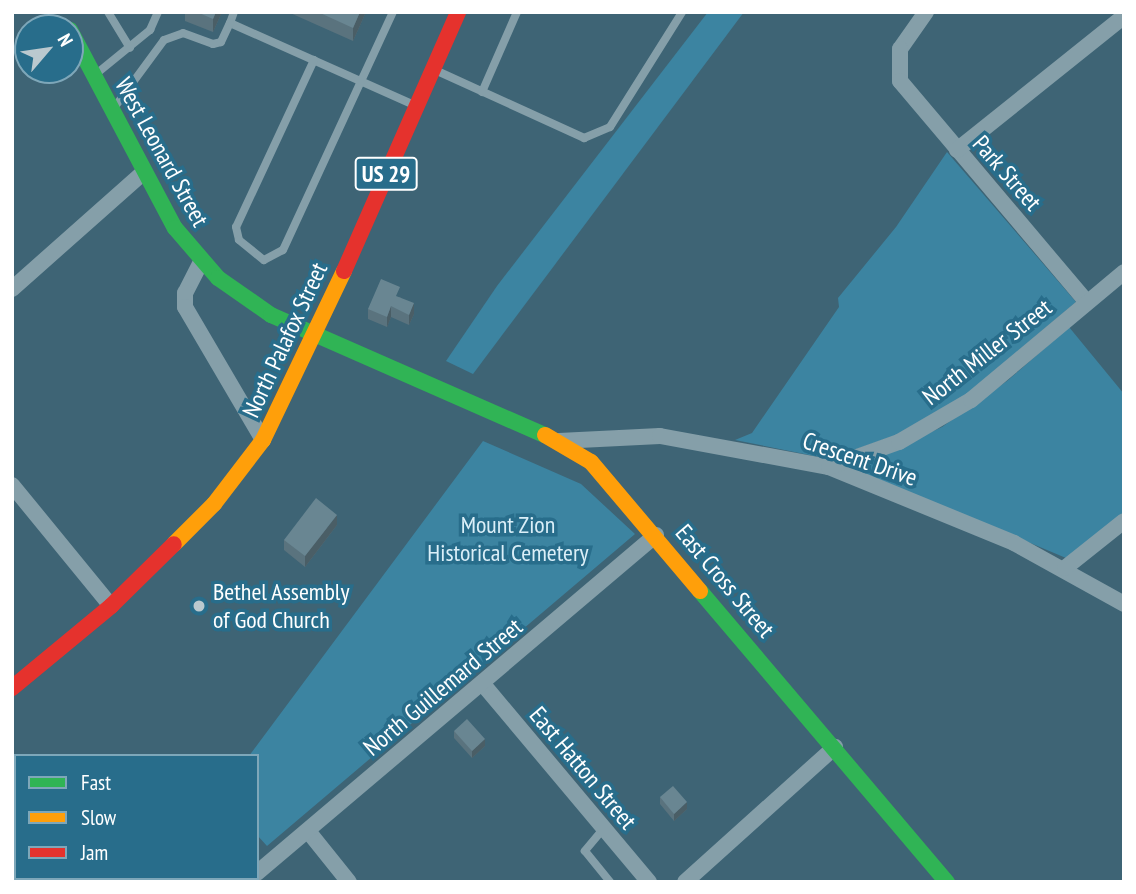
<!DOCTYPE html>
<style>
body{margin:0}
#map{position:relative;width:1136px;height:894px;overflow:hidden;background:#3e6475;font-family:"PT Sans Narrow",sans-serif}
div>[style]{position:absolute}
.green>*{inset:0;background:#3c84a1}
.lane>*{height:8px;margin:-4px;padding:0 4px;transform-origin:4px;border-radius:4px;background:#859fa9}
.street>*{height:16px;margin:-8px;padding:0 8px;transform-origin:8px;border-radius:8px;background:#859fa9}
.fast>*{height:16px;margin:-8px;padding:0 8px;transform-origin:8px;border-radius:8px;background:#30b455}
.slow>*{height:16px;margin:-8px;padding:0 8px;transform-origin:8px;border-radius:8px;background:#ff9f0a}
.jam>*{height:16px;margin:-8px;padding:0 8px;transform-origin:8px;border-radius:8px;background:#e5322d}
.wall>*{inset:0;background:#5a737e}
.shaded-wall>*{inset:0;background:#4a5e66}
.building>*{inset:0;background:#698692}
.dots>*{width:19px;height:19px;translate:-50% -50%;box-sizing:border-box;border:4px solid #286d8b;border-radius:50%}
span{translate:-50% -50%;white-space:nowrap;text-align:center;line-height:1.15;-webkit-text-stroke:7px #286d8b;paint-order:stroke}
.shield-label span{padding:2px 5px;background:#286d8b;border:2px solid;border-radius:5px;-webkit-text-stroke-width:0}
.shield-label{font-size:23px;color:#fff;font-weight:700}
.street-label{font-size:24px;color:#fff}
.park-label{font-size:24px;color:#dbeff8}
.poi-label{font-size:24px;color:#fff}
.left{translate:0 -50%;text-align:left}
.frame{position:absolute;inset:0;border:14px solid #fff;pointer-events:none}
.legend{position:absolute;left:14px;top:754px;width:245px;height:126px;box-sizing:border-box;background:#286d8b;border:2px solid #7ea7b9;margin:0;padding:9px 12px;list-style:none;font-size:21px;color:#fff}
.legend li{display:flex;align-items:center;gap:14px;height:35px}
.legend b{width:35px;border:2px solid #7ea7b9}
.north{position:absolute;left:14px;top:14px;width:70px;height:70px;box-sizing:border-box;background:#286d8b;border:2px solid #7ea7b9;border-radius:50%;rotate:61deg;font-size:19px;font-weight:700;line-height:28px;text-align:center;color:#fff}
.north::after{content:'';display:block;margin:auto;width:24px;height:32px;background:#bbc9cf;clip-path:polygon(50% 0,100% 100%,50% 72%,0 100%)}
</style>
<div id="map">
<div class="green">
<i style="clip-path:polygon(708px 12px,744px 12px,473px 374px,446px 361px,497px 286px)"></i>
<i style="clip-path:polygon(947px 152px,1076px 302px,967px 394px,896px 435px,829px 459px,735px 440px,752px 433px,839px 307px,838px 298px,896px 227px)"></i>
<i style="clip-path:polygon(1069px 327px,1124px 394px,1124px 512px,1066px 558px,852px 468px,942px 427px,1007px 381px)"></i>
<i style="clip-path:polygon(483px 441px,581px 484px,635px 534px,267px 846px,257px 835px,257px 756px,249px 756px)"></i>
</div>
<div class="lane">
<i style="left:108px;top:12px;width:42px;rotate:58.6deg"></i>
<i style="left:234px;top:12px;width:12px;rotate:110deg"></i>
<i style="left:230px;top:23px;width:204px;rotate:24deg"></i>
<i style="left:314px;top:60px;width:184px;rotate:115deg"></i>
<i style="left:236px;top:227px;width:13px;rotate:77deg"></i>
<i style="left:239px;top:240px;width:32px;rotate:39deg"></i>
<i style="left:264px;top:260px;width:21px;rotate:-28deg"></i>
<i style="left:283px;top:250px;width:262px;rotate:-65.2deg"></i>
<i style="left:435px;top:70px;width:164px;rotate:24.5deg"></i>
<i style="left:584px;top:138px;width:28px;rotate:-23deg"></i>
<i style="left:610px;top:127px;width:136px;rotate:-57.9deg"></i>
<i style="left:96px;top:74px;width:70px;rotate:-39.2deg"></i>
<i style="left:150px;top:30px;width:20px;rotate:-66deg"></i>
<i style="left:482px;top:92px;width:87px;rotate:-66.4deg"></i>
<i style="left:114px;top:108px;width:84px;rotate:-53.7deg"></i>
<i style="left:164px;top:40px;width:20px;rotate:-20deg"></i>
<i style="left:183px;top:33px;width:32px;rotate:20deg"></i>
<i style="left:213px;top:44px;width:8px;rotate:-14deg"></i>
<i style="left:221px;top:42px;width:21px;rotate:-65deg"></i>
<i style="left:604px;top:828px;width:30px;rotate:130deg"></i>
<i style="left:585px;top:851px;width:40px;rotate:51deg"></i>
</div>
<div class="street">
<i style="left:926px;top:12px;width:45px;rotate:125.1deg"></i>
<i style="left:900px;top:49px;width:32px;rotate:90deg"></i>
<i style="left:900px;top:81px;width:289px;rotate:49.8deg"></i>
<i style="left:957px;top:150px;width:214px;rotate:-38.7deg"></i>
<i style="left:201px;top:262px;width:35px;rotate:117deg"></i>
<i style="left:185px;top:293px;width:14px;rotate:90deg"></i>
<i style="left:185px;top:307px;width:154px;rotate:59.6deg"></i>
<i style="left:12px;top:289px;width:176px;rotate:-41.6deg"></i>
<i style="left:559px;top:441px;width:101px;rotate:-2.8deg"></i>
<i style="left:660px;top:436px;width:172px;rotate:10.4deg"></i>
<i style="left:829px;top:467px;width:200px;rotate:22.3deg"></i>
<i style="left:1014px;top:543px;width:126px;rotate:29deg"></i>
<i style="left:829px;top:467px;width:74px;rotate:-19.7deg"></i>
<i style="left:899px;top:442px;width:83px;rotate:-30.3deg"></i>
<i style="left:971px;top:400px;width:199px;rotate:-39.9deg"></i>
<i style="left:12px;top:485px;width:156px;rotate:50.7deg"></i>
<i style="left:1065px;top:568px;width:75px;rotate:-38.5deg"></i>
<i style="left:482px;top:683px;width:260px;rotate:50deg"></i>
<i style="left:308px;top:831px;width:65px;rotate:51.2deg"></i>
<i style="left:12px;top:846px;width:6px;rotate:45deg"></i>
<i style="left:257px;top:873px;width:523px;rotate:-40.27deg"></i>
<i style="left:38px;top:878px;width:5px;rotate:53deg"></i>
<i style="left:685px;top:882px;width:202px;rotate:-42deg"></i>
</div>
<div class="fast">
<i style="left:70px;top:30px;width:224px;rotate:62.1deg"></i>
<i style="left:175px;top:228px;width:66px;rotate:49.3deg"></i>
<i style="left:218px;top:278px;width:65px;rotate:34.9deg"></i>
<i style="left:271px;top:315px;width:299px;rotate:23.7deg"></i>
<i style="left:700px;top:591px;width:382px;rotate:49.7deg"></i>
</div>
<div class="slow">
<i style="left:545px;top:435px;width:53px;rotate:30.4deg"></i>
<i style="left:591px;top:462px;width:169px;rotate:49.8deg"></i>
<i style="left:174px;top:544px;width:57px;rotate:-45deg"></i>
<i style="left:214px;top:504px;width:81px;rotate:-52.6deg"></i>
<i style="left:263px;top:440px;width:187px;rotate:-64.4deg"></i>
</div>
<div class="jam">
<i style="left:344px;top:271px;width:283px;rotate:-66.2deg"></i>
<i style="left:12px;top:688px;width:129px;rotate:-39.6deg"></i>
<i style="left:111px;top:606px;width:88px;rotate:-44.5deg"></i>
</div>
<div class="wall">
<i style="clip-path:polygon(185px 12px,222px 12px,213px 32px,185px 21px)"></i>
<i style="clip-path:polygon(288px 12px,366px 12px,353px 41px)"></i>
<i style="clip-path:polygon(400px 297px,414px 314px,409px 325px,391px 317px,387px 327px,368px 319px,368px 309px)"></i>
<i style="clip-path:polygon(337px 525px,305px 567px,284px 550px,284px 540px)"></i>
<i style="clip-path:polygon(454px 731px,485px 746px,472px 758px,454px 738px)"></i>
<i style="clip-path:polygon(660px 797px,687px 809px,674px 821px,660px 804px)"></i>
</div>
<div class="shaded-wall">
<i style="clip-path:polygon(216px 12px,222px 12px,213px 32px,213px 19px)"></i>
<i style="clip-path:polygon(360px 12px,366px 12px,353px 41px,353px 28px)"></i>
<i style="clip-path:polygon(414px 303px,414px 314px,409px 325px,409px 315px)"></i>
<i style="clip-path:polygon(391px 306px,391px 317px,387px 327px,387px 317px)"></i>
<i style="clip-path:polygon(337px 515px,337px 525px,305px 567px,305px 556px)"></i>
<i style="clip-path:polygon(485px 739px,485px 746px,472px 758px,472px 751px)"></i>
<i style="clip-path:polygon(687px 802px,687px 809px,674px 821px,674px 814px)"></i>
</div>
<div class="building">
<i style="clip-path:polygon(197px 12px,216px 12px,213px 19px)"></i>
<i style="clip-path:polygon(318px 12px,360px 12px,353px 28px)"></i>
<i style="clip-path:polygon(381px 279px,400px 287px,396px 296px,414px 303px,409px 315px,391px 306px,387px 317px,368px 309px)"></i>
<i style="clip-path:polygon(316px 498px,337px 515px,305px 556px,284px 540px)"></i>
<i style="clip-path:polygon(467px 719px,485px 739px,472px 751px,454px 731px)"></i>
<i style="clip-path:polygon(673px 786px,687px 802px,674px 814px,660px 797px)"></i>
</div>
<div class="dots">
<i style="left:199px;top:606px;background:#bbc9cf"></i>
</div>
<div class="shield-label">
<span style="left:386px;top:174px">US 29</span>
</div>
<div class="street-label">
<span style="left:162px;top:152px;rotate:61deg">West Leonard Street</span>
<span style="left:1007px;top:173px;rotate:49deg">Park Street</span>
<span style="left:285px;top:340px;rotate:-65deg">North Palafox Street</span>
<span style="left:987px;top:352px;rotate:-38deg">North Miller Street</span>
<span style="left:860px;top:459px;rotate:19deg">Crescent Drive</span>
<span style="left:725px;top:581px;rotate:50deg">East Cross Street</span>
<span style="left:443px;top:687px;rotate:-40deg">North Guillemard Street</span>
<span style="left:583px;top:768px;rotate:50deg">East Hatton Street</span>
</div>
<div class="park-label">
<span style="left:508px;top:539px">Mount Zion<br>Historical Cemetery</span>
</div>
<div class="poi-label">
<span class="left" style="left:213px;top:606px">Bethel Assembly<br>of God Church</span>
</div>
<div class="frame"></div>
<ul class="legend">
<li><b style="height:9px;background:#30b455"></b>Fast</li>
<li><b style="height:9px;background:#ff9f0a"></b>Slow</li>
<li><b style="height:9px;background:#e5322d"></b>Jam</li>
</ul>
<div class="north">N</div>
</div>
